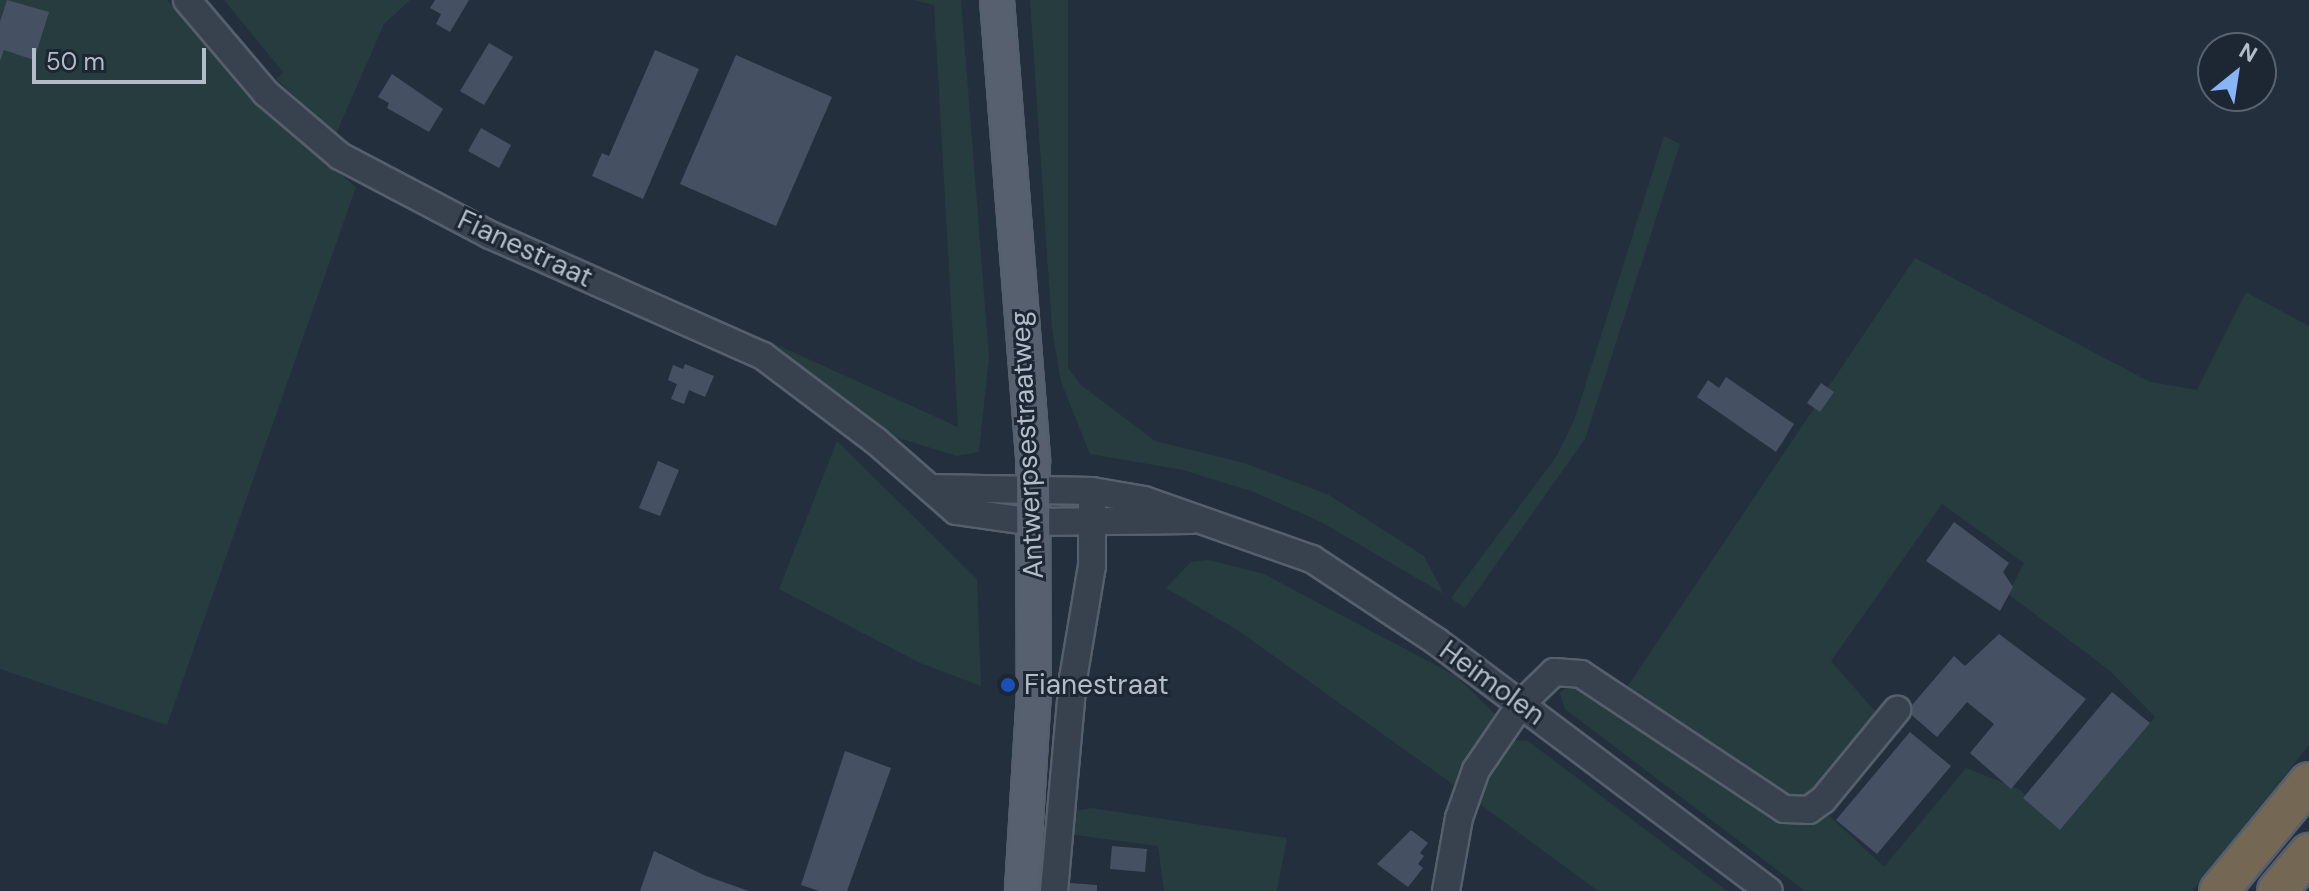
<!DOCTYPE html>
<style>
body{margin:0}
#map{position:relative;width:2309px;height:891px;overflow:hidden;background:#242f3e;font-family:"DM Sans",sans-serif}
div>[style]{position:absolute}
.green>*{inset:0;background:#263c3f}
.building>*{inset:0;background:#455162}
.roads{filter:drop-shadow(2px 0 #565f6c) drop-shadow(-2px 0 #565f6c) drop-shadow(0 2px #565f6c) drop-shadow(0 -2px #565f6c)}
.minor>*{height:26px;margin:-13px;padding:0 13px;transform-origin:13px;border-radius:13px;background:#38414e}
.major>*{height:32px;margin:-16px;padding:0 16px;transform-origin:16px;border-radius:16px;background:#56606e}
.highway>*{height:38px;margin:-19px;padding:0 19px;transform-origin:19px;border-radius:19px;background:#746855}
.dots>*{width:22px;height:22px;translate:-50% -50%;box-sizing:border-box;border:4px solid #1d2633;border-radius:50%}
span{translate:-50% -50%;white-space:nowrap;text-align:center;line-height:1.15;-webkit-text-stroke:6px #1d2633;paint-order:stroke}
.street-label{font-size:28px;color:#b4bcc9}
.poi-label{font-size:28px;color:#b4bcc9}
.left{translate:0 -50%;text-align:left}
.north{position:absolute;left:2197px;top:32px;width:80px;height:80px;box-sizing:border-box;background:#1d2633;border:2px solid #59626f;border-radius:50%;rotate:30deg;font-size:22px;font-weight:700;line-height:32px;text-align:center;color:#b4bcc9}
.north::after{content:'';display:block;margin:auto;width:28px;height:36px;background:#8ab4f8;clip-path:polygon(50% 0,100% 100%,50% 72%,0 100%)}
.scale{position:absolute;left:32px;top:48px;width:174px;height:36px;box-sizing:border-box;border:4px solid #b4bcc9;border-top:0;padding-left:10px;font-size:24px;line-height:28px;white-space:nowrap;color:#b4bcc9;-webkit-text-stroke:6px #1d2633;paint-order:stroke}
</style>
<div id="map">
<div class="green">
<i style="clip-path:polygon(0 0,167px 0,284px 128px,356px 187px,167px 725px,0 669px)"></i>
<i style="clip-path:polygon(224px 0,410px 0,384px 24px,336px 134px,276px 79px,283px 72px)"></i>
<i style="clip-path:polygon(914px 0,961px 0,989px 357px,979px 452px,957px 456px,885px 434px,773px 343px,958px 427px,934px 5px)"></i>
<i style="clip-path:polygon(1030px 0,1068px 0,1068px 368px,1081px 385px,1155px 441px,1244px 463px,1329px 495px,1424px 556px,1444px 594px,1321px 522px,1254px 492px,1183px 470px,1090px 454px,1061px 382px,1052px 329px)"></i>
<i style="clip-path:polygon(1664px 136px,1680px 144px,1585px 439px,1465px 608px,1451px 598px,1556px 457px,1575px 418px)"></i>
<i style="clip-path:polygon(1915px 258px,2150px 382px,2197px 390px,2246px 292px,2309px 326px,2309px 745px,2192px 891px,1805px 891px,1565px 709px,1560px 693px,1569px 685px,1582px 689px,1751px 805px,1776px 816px,1823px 810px,1884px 867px,1966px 768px,2019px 789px,2062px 828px,2155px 717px,2109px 670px,2008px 594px,2024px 563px,1942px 504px,1831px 661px,1880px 717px,1817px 794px,1792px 804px,1625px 690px)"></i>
<i style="clip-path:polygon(837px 441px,977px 579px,981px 686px,920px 663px,779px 589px)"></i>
<i style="clip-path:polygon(1209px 560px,1264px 574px,1456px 676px,1496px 715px,1458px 788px,1239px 631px,1166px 588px,1191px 562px)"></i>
<i style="clip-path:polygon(1512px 740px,1528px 741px,1727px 891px,1598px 891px,1473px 799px)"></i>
<i style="clip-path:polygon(1092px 808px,1287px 838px,1277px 891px,1164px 891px,1158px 846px,1068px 834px,1074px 811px)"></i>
</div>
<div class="building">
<i style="clip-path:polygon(7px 0,49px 12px,34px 60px,4px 50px,0 61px,0 22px)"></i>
<i style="clip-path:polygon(435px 0,469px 0,450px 32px,436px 24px,441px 14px,430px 8px)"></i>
<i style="clip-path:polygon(489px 43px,513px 57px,484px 105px,460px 91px)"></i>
<i style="clip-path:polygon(655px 50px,699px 69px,643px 199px,592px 176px,602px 153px,609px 156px)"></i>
<i style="clip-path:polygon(736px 55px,832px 97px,776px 226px,680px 184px)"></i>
<i style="clip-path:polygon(392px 74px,443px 109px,429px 132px,387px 108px,389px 103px,378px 97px)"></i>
<i style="clip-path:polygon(481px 128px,511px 145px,499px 168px,468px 151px)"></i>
<i style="clip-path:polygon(685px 364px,714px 376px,705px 397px,689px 390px,684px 404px,671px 399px,677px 384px,668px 380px,673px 365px,683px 369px)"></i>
<i style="clip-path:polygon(1726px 377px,1794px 424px,1776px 452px,1697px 397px,1708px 380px,1719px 388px)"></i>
<i style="clip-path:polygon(1821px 383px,1834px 392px,1820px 412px,1807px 403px)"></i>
<i style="clip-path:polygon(658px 461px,679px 470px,660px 516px,639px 508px)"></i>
<i style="clip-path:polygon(1954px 522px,2009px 563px,2003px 572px,2013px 587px,2000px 611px,1926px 561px)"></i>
<i style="clip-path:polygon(1999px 634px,2086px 699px,2011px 789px,1970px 753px,1994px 724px,1967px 702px,1937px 737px,1907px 711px,1954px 656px,1965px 666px)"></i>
<i style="clip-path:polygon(2112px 692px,2150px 723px,2060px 830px,2023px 798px)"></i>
<i style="clip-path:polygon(1910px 732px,1951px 766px,1877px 854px,1836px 820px)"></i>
<i style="clip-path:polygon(845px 751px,891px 768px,847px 891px,819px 891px,801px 885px)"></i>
<i style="clip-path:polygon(1411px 830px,1428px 843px,1420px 853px,1424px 856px,1418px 864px,1423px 868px,1408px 887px,1377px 864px)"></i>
<i style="clip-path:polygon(1112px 846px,1147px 849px,1145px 872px,1110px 869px)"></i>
<i style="clip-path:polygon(654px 851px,706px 876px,749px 891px,640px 891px)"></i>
<i style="clip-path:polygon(1070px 883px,1097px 885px,1097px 891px,1069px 891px)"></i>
</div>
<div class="roads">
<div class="minor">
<i style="left:187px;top:0;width:122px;rotate:49.7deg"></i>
<i style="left:266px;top:93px;width:97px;rotate:40.4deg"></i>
<i style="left:340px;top:156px;width:170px;rotate:27.8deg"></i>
<i style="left:490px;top:235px;width:299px;rotate:23.9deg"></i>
<i style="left:763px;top:356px;width:141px;rotate:37deg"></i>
<i style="left:876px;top:441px;width:106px;rotate:41.2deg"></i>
<i style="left:956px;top:511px;width:78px;rotate:8.1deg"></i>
<i style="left:1033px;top:522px;width:157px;rotate:-0.7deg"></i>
<i style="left:930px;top:488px;width:162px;rotate:1.1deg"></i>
<i style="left:1092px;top:491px;width:53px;rotate:9.8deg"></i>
<i style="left:1144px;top:500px;width:178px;rotate:19.4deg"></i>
<i style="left:1312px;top:559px;width:149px;rotate:33.5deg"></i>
<i style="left:1436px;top:641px;width:416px;rotate:36.9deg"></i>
<i style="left:1054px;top:891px;width:213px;rotate:-84.9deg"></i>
<i style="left:1073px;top:679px;width:115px;rotate:-80.5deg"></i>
<i style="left:1092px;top:566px;width:61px;rotate:-90deg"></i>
<i style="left:1446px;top:891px;width:74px;rotate:-79.9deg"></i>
<i style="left:1459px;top:818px;width:51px;rotate:-70.5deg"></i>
<i style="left:1476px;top:770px;width:80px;rotate:-55.7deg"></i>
<i style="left:1521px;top:704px;width:46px;rotate:-44.1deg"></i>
<i style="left:1554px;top:672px;width:27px;rotate:4deg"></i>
<i style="left:1581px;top:674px;width:244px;rotate:33.6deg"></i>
<i style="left:1784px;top:809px;width:25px;rotate:2deg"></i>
<i style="left:1809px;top:810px;width:17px;rotate:-36deg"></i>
<i style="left:1823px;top:800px;width:117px;rotate:-50.6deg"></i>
</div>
<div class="major">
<i style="left:997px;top:0;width:463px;rotate:85.5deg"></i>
<i style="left:1033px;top:462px;width:230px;rotate:89.8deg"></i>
<i style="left:1034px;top:692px;width:199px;rotate:93.5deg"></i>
</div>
<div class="highway">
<i style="left:2219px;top:891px;width:141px;rotate:-50.5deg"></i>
<i style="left:2277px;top:891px;width:50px;rotate:-49.9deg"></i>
</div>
</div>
<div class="dots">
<i style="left:1008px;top:685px;background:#1a4fb4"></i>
</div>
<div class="street-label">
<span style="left:525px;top:249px;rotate:25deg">Fianestraat</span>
<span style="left:1027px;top:445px;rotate:-93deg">Antwerpsestraatweg</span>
<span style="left:1492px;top:683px;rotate:36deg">Heimolen</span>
</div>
<div class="poi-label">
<span class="left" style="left:1024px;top:685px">Fianestraat</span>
</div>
<div class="north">N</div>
<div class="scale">50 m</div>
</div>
